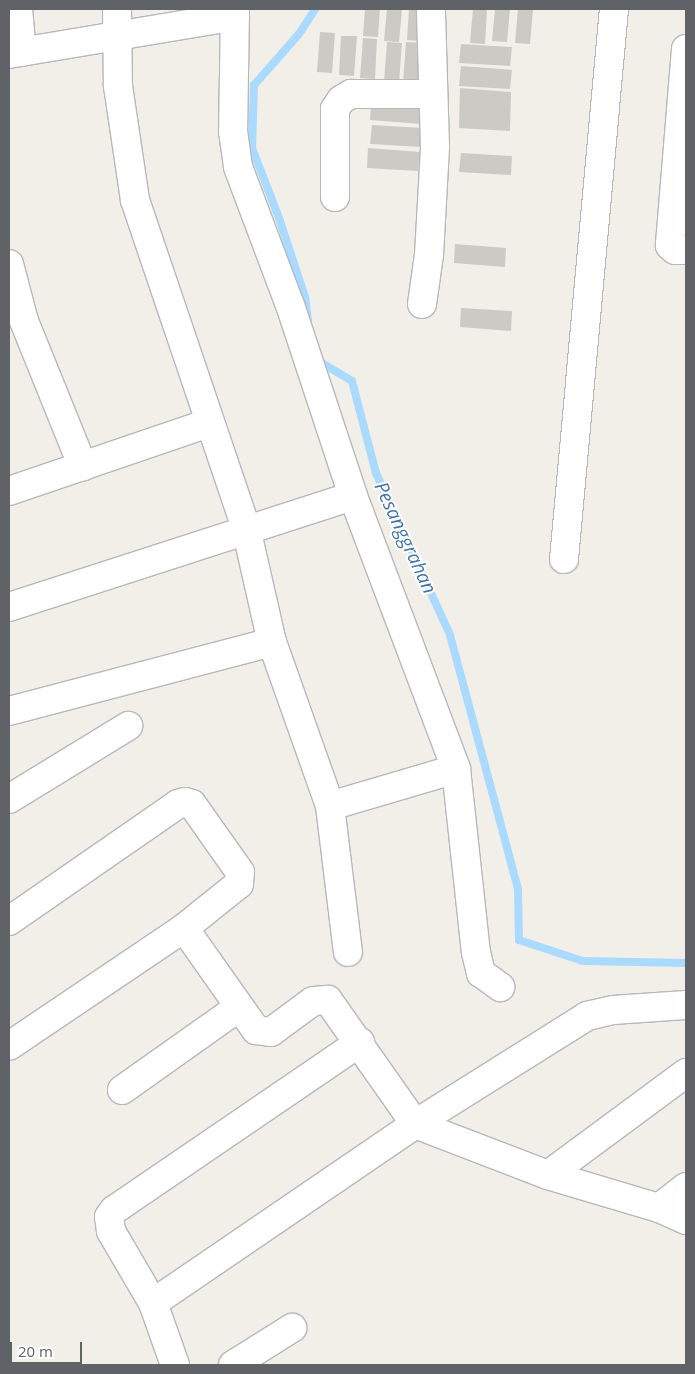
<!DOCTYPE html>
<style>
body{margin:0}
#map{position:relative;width:695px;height:1374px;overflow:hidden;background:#f1efe8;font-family:"Open Sans",sans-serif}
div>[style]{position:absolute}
.stream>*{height:8px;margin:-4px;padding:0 4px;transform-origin:4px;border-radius:4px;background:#aadaff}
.building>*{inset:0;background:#cccac5}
.roads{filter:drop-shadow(1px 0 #b5b8bc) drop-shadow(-1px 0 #b5b8bc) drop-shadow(0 1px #b5b8bc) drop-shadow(0 -1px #b5b8bc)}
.minor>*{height:28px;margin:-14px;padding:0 14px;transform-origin:14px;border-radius:14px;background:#fff}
span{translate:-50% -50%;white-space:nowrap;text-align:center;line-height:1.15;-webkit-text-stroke:4px #fff;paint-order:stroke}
.water-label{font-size:19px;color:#4174aa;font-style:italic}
.frame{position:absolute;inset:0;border:10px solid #5f6368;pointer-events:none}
.scale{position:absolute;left:10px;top:1342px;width:72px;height:22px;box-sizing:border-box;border:2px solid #5f6368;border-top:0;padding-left:6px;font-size:15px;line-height:18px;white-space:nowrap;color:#5f6368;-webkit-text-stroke:4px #fff;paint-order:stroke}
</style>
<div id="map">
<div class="stream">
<i style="left:308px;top:321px;width:24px;rotate:-97deg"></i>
<i style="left:305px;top:297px;width:83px;rotate:-108.2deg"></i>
<i style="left:279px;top:218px;width:75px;rotate:-111.1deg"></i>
<i style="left:252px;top:148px;width:63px;rotate:-88.2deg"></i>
<i style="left:254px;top:85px;width:68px;rotate:-48.6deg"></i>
<i style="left:299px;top:34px;width:30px;rotate:-57deg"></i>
<i style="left:315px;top:359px;width:43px;rotate:30.7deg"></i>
<i style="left:352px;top:381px;width:95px;rotate:75.4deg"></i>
<i style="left:376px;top:473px;width:178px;rotate:65.4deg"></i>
<i style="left:450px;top:635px;width:263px;rotate:75deg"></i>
<i style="left:518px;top:889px;width:51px;rotate:88.9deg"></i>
<i style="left:519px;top:940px;width:67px;rotate:18.2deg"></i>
<i style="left:583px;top:961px;width:103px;rotate:1.1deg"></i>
</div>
<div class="building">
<i style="clip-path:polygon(365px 9px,380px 9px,378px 37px,363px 36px)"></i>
<i style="clip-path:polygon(387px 9px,402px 9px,399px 42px,384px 41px)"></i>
<i style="clip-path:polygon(409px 9px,424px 9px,421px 41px,407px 40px)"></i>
<i style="clip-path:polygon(473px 9px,487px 9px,485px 44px,470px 43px)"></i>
<i style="clip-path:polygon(495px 9px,510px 9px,507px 42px,492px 41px)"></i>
<i style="clip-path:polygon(518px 9px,533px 9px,530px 44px,515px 43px)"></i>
<i style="clip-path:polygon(320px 32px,335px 33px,332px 73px,317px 72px)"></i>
<i style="clip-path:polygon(341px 36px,357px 36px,354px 76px,339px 75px)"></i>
<i style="clip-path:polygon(363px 38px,377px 39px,375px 79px,360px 78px)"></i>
<i style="clip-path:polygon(387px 42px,402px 43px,399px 83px,384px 82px)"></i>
<i style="clip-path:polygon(406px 42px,421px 43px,418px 83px,403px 82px)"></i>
<i style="clip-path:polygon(461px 44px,512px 47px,510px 66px,459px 63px)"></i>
<i style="clip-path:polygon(461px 66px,512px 70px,510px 89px,459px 86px)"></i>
<i style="clip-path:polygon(460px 88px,511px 92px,510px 131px,459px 128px)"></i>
<i style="clip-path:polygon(371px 101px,422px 104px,421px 124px,370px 120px)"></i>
<i style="clip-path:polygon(372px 125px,423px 128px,422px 147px,370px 144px)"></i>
<i style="clip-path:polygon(368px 148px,420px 152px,418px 171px,367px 168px)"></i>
<i style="clip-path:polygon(461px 153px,512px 156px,511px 175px,459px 172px)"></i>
<i style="clip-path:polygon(455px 244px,506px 248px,505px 267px,454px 263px)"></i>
<i style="clip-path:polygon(461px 308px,512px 311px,511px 331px,460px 327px)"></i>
</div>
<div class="roads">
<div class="minor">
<i style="left:18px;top:9px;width:43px;rotate:84.7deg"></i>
<i style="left:117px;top:9px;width:77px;rotate:89.3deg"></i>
<i style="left:118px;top:86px;width:115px;rotate:81.5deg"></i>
<i style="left:135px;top:200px;width:346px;rotate:71.3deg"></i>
<i style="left:246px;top:528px;width:117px;rotate:77.2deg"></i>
<i style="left:272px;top:642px;width:174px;rotate:70.5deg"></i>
<i style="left:330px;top:806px;width:147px;rotate:83deg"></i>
<i style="left:235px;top:9px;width:122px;rotate:90.9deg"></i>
<i style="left:233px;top:131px;width:36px;rotate:82deg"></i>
<i style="left:238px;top:167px;width:147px;rotate:69.4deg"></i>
<i style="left:290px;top:305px;width:201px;rotate:71.7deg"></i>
<i style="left:353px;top:496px;width:292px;rotate:69.3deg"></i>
<i style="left:456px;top:769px;width:184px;rotate:83.8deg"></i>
<i style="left:476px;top:952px;width:22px;rotate:77deg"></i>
<i style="left:481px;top:973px;width:24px;rotate:36deg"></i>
<i style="left:686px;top:49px;width:197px;rotate:94.7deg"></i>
<i style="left:670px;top:245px;width:7px;rotate:45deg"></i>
<i style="left:675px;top:250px;width:11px"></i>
<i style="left:9px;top:54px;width:229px;rotate:-9.5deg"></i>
<i style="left:335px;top:197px;width:88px;rotate:-90deg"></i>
<i style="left:335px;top:109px;width:11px;rotate:-56deg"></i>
<i style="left:341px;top:100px;width:12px;rotate:-31deg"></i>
<i style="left:351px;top:94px;width:81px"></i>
<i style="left:9px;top:264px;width:59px;rotate:75.3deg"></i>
<i style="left:24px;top:321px;width:157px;rotate:68deg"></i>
<i style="left:422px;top:304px;width:49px;rotate:-81.9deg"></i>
<i style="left:429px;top:255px;width:108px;rotate:-86.8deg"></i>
<i style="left:435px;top:147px;width:138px;rotate:-91.7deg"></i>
<i style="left:9px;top:491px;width:211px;rotate:-18.8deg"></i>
<i style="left:564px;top:559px;width:552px;rotate:-84.81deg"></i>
<i style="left:9px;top:607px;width:361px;rotate:-17.9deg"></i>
<i style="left:9px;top:711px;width:272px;rotate:-14.7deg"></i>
<i style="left:9px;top:799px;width:140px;rotate:-31.5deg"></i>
<i style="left:330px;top:806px;width:131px;rotate:-16.4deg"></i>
<i style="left:9px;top:921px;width:206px;rotate:-34.7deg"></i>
<i style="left:178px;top:804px;width:7px;rotate:-16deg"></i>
<i style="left:185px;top:802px;width:7px;rotate:16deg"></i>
<i style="left:192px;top:804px;width:83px;rotate:54.8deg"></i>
<i style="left:240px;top:872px;width:12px;rotate:95deg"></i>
<i style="left:239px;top:884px;width:70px;rotate:141.3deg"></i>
<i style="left:184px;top:928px;width:211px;rotate:146deg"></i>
<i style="left:184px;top:928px;width:125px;rotate:54.8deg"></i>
<i style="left:256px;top:1030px;width:15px;rotate:8deg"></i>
<i style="left:271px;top:1032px;width:52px;rotate:-36.4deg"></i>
<i style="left:313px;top:1001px;width:15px;rotate:-4deg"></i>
<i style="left:328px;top:1000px;width:151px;rotate:54.9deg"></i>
<i style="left:415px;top:1124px;width:142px;rotate:21deg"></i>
<i style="left:548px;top:1175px;width:116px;rotate:16.6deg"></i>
<i style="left:659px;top:1208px;width:30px;rotate:24deg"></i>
<i style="left:122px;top:1090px;width:142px;rotate:-35.3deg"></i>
<i style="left:548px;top:1175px;width:172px;rotate:-36.5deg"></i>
<i style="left:659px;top:1208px;width:34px;rotate:-38deg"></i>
<i style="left:153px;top:1303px;width:83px;rotate:-120.3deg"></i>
<i style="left:111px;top:1231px;width:14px;rotate:-98deg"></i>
<i style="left:109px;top:1217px;width:9px;rotate:-54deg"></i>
<i style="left:114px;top:1210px;width:298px;rotate:-34.3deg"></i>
<i style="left:175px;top:1365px;width:66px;rotate:-109.5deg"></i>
<i style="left:153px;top:1303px;width:317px;rotate:-34.3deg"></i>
<i style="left:415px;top:1124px;width:203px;rotate:-32.1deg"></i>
<i style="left:587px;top:1016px;width:27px;rotate:-13deg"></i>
<i style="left:613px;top:1010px;width:73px;rotate:-3.9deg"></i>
<i style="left:233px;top:1365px;width:70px;rotate:-32.1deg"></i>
</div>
</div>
<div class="water-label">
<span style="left:405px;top:538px;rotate:65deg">Pesanggrahan</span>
</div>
<div class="frame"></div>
<div class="scale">20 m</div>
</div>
